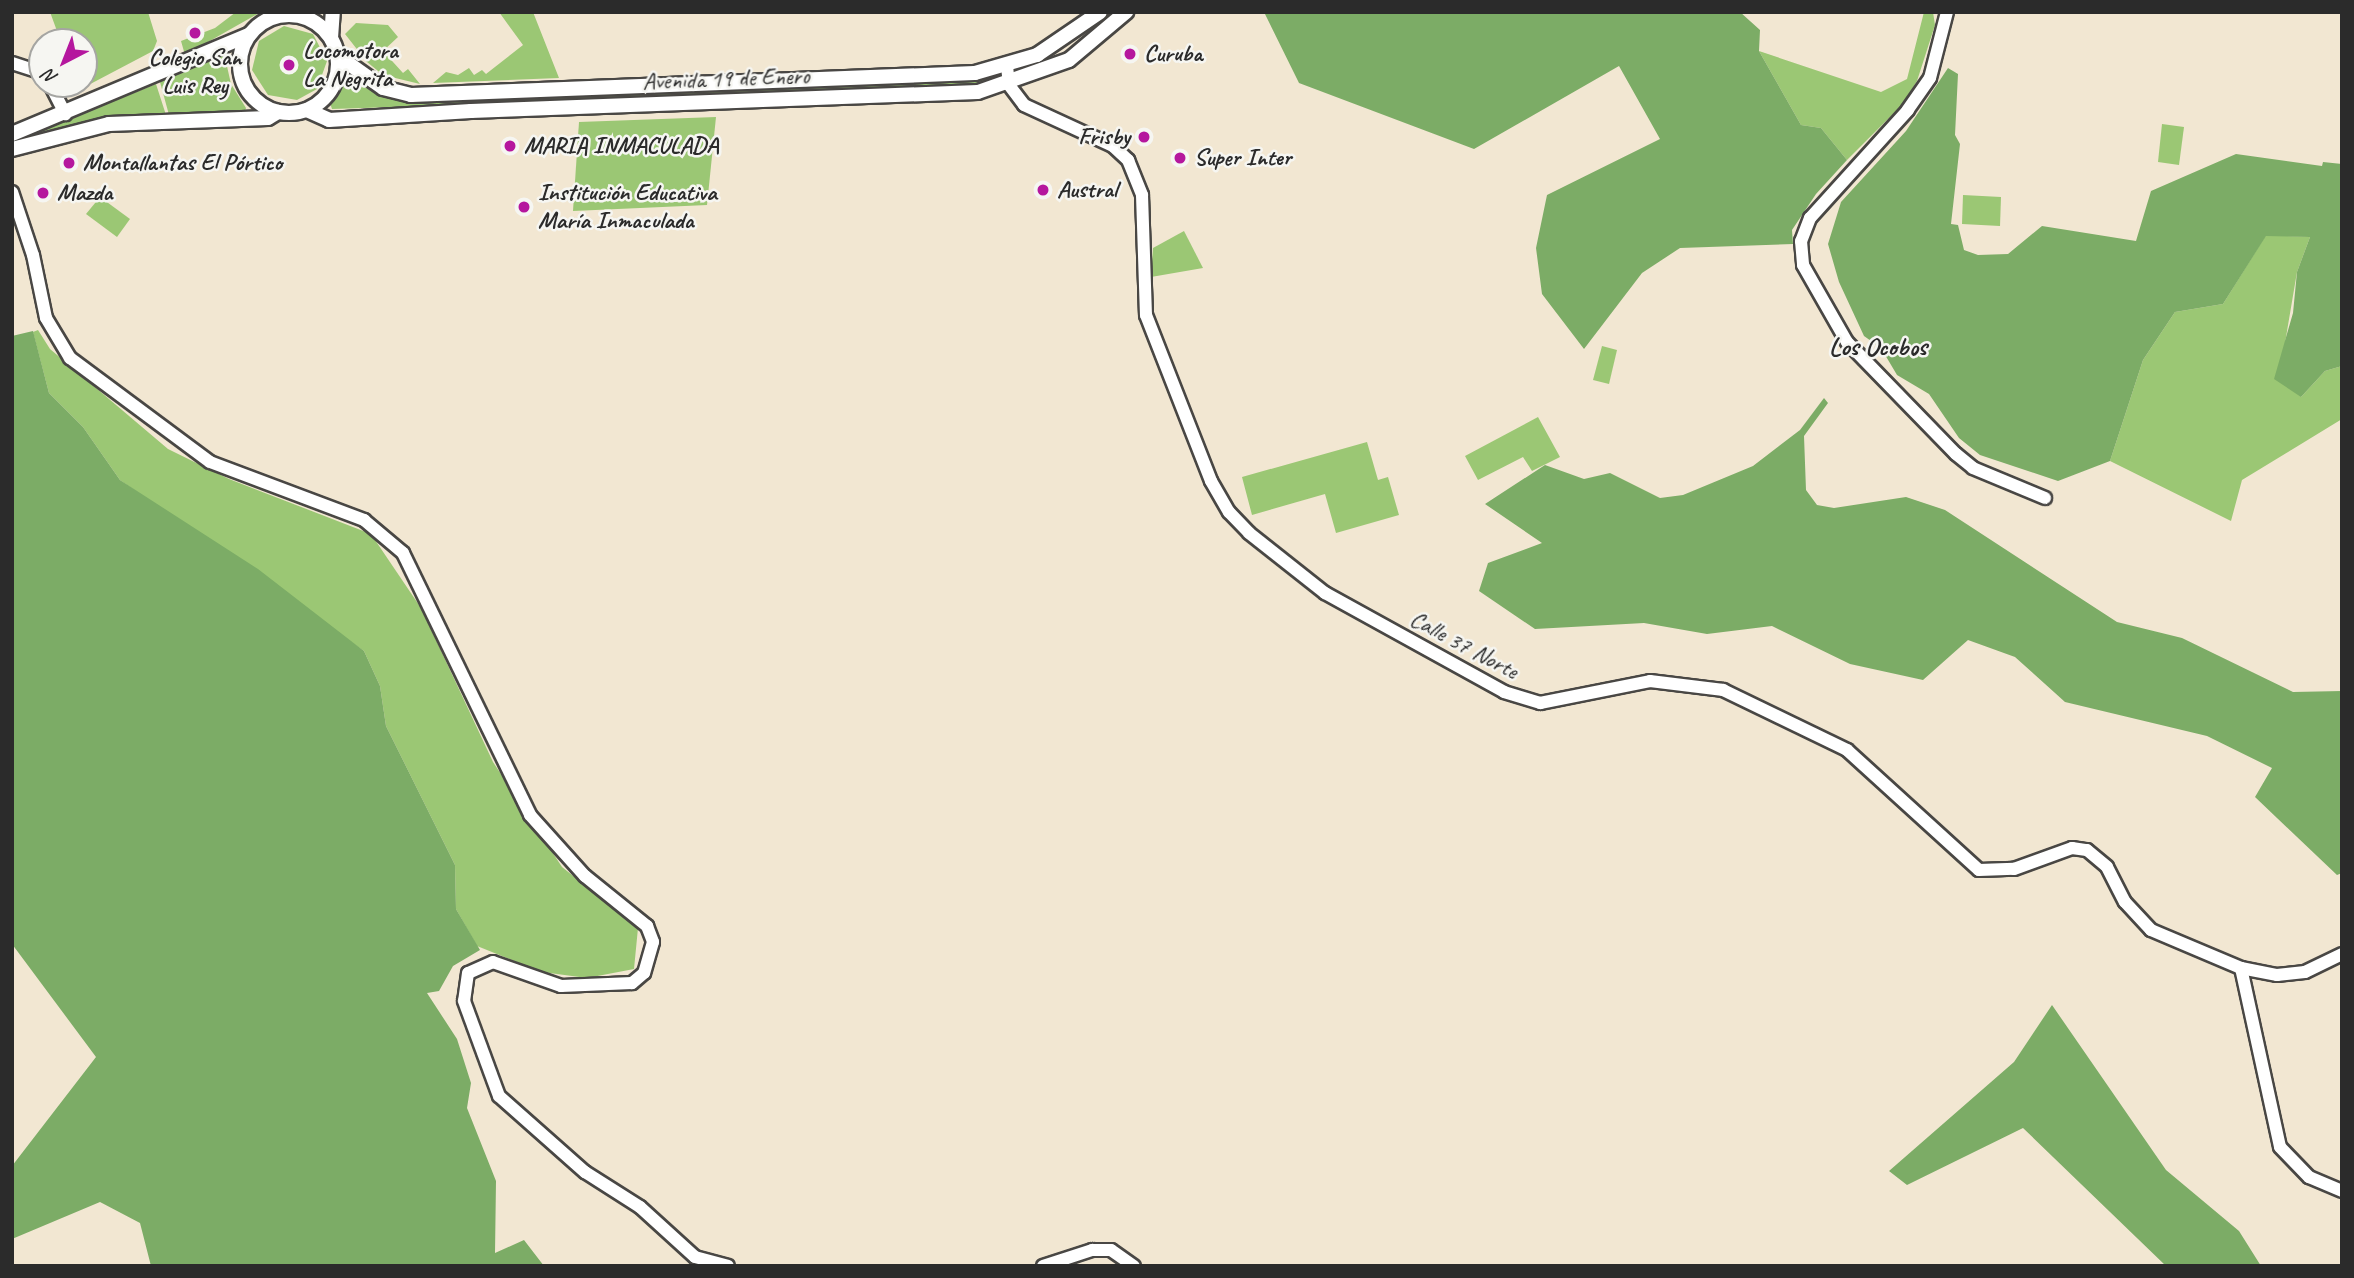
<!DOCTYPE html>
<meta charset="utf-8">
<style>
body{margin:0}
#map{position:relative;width:2354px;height:1278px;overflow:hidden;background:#f2e7d2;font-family:Caveat,sans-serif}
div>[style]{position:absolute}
.green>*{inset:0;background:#9bc774}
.forest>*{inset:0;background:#7cac66}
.roads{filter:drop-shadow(2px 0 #494744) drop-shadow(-2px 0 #494744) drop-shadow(0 2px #494744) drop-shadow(0 -2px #494744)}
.minor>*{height:12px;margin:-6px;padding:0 6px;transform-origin:6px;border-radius:6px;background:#fff}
.major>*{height:14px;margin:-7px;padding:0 7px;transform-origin:7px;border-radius:7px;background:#fff}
.major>.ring{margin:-7px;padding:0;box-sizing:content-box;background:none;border:14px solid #fff;border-radius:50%}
.dots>*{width:19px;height:19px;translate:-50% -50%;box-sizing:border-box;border:4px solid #f6f6f2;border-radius:50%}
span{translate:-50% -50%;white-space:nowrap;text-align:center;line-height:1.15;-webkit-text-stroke:5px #f6f6f2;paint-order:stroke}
.poi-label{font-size:24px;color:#2b2b2b;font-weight:700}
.left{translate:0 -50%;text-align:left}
.right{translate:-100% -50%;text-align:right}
.street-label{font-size:24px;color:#2b2b2b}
.neighbourhood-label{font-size:26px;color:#2b2b2b;font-weight:700}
.frame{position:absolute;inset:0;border:14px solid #2b2b2b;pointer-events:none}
.north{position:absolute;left:28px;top:28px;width:70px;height:70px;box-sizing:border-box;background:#f6f6f2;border:2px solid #a5a5a2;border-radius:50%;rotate:222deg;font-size:19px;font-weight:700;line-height:28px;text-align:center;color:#2b2b2b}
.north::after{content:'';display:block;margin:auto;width:24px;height:32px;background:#b5179e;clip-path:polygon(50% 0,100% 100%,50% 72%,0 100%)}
</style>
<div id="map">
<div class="green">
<i style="clip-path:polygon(50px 12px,148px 12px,157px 41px,153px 51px,77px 91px,75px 84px,84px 84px,84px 42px,61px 42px)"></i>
<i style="clip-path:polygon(236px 12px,261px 12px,185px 55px,181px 41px,215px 28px)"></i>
<i style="clip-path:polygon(499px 12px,533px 12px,559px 78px,433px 83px,446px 72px,458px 75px,469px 68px,474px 75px,482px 70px,486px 74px,523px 45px)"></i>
<i style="clip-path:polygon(1924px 12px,1933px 12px,1935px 25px,1917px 81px,1902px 105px,1847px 160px,1821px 128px,1801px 125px,1759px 51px,1881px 92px,1907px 79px)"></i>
<i style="clip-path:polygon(356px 23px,388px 25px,398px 37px,383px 51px,403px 73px,408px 69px,420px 84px,383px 75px,367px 62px,345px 34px)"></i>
<i style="clip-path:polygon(284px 26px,313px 34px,327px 61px,317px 89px,297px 100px,268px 95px,252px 70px,259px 41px)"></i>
<i style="clip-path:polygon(224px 53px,231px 84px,246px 108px,244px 114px,169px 115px,160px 82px)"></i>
<i style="clip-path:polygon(350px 72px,381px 94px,410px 100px,1001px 78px,969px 88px,332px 109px,330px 103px)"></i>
<i style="clip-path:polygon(156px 84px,166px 115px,86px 121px,12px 142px)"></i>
<i style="clip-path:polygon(716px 117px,707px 205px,573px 211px,579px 122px)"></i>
<i style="clip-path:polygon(2162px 124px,2184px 127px,2179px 165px,2158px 162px)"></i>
<i style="clip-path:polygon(1963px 195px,2001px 197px,2000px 226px,1962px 224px)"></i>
<i style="clip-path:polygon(100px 197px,130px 219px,117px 237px,86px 214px)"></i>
<i style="clip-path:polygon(1184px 231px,1203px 268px,1151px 277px,1153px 248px)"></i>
<i style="clip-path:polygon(2266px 235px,2310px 237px,2297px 272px,2285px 343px,2301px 397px,2325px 371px,2342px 366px,2342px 419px,2242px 480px,2231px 521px,2110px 461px,2143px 360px,2175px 312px,2223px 304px)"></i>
<i style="clip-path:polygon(38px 330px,50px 349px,168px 449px,229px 479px,371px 534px,421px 608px,493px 762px,562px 867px,638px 928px,634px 969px,587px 978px,542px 972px,477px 946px,456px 909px,455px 865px,386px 726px,380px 686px,364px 651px,120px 480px,83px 427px,49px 393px,33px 332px)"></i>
<i style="clip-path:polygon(1602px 346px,1617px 350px,1609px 384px,1593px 380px)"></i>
<i style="clip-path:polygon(1538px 417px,1560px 457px,1532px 471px,1523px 457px,1478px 480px,1465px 456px)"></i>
<i style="clip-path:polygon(1367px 442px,1378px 480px,1388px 477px,1399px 515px,1336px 533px,1325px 494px,1252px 515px,1242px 477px)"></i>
</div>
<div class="forest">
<i style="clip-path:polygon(1264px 12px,1740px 12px,1760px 30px,1759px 51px,1801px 125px,1821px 128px,1847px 160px,1816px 194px,1792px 230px,1793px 244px,1680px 248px,1642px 273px,1584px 349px,1542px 294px,1536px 248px,1547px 195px,1660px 139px,1619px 66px,1474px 149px,1299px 83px)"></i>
<i style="clip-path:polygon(1948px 68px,1958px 74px,1955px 135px,1960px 144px,1951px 224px,1958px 225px,1964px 250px,1978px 255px,2008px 254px,2042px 226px,2136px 241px,2151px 191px,2236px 154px,2322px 166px,2323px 162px,2342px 164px,2342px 366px,2325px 371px,2301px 397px,2274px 379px,2293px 313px,2297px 272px,2310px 237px,2266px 236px,2223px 304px,2175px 312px,2143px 360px,2110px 461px,2058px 481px,1980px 455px,1959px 438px,1929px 394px,1897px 375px,1881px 348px,1864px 336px,1839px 282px,1828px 244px,1841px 202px,1906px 131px)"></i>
<i style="clip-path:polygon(33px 331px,49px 393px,83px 427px,120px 480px,258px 569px,364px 651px,380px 686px,386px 726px,455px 865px,456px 909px,480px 950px,453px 966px,439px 991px,427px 993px,457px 1039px,471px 1083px,467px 1108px,496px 1181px,495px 1253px,524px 1240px,544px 1266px,151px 1266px,140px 1223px,100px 1202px,12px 1239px,12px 1166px,96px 1057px,12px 944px,12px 336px)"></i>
<i style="clip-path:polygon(1824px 398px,1828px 403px,1804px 436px,1806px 490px,1817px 505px,1834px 508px,1906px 497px,1945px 510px,2117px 622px,2182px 638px,2293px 692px,2342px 691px,2342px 873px,2337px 875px,2255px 797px,2272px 768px,2207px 736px,2065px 702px,2015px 657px,1968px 640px,1923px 680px,1850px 664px,1772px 626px,1707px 634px,1644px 623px,1535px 629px,1479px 591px,1488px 563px,1542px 543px,1485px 504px,1545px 465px,1584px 479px,1610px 473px,1660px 498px,1683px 495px,1753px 466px,1800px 430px)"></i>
<i style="clip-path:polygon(2052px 1005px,2166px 1170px,2239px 1231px,2261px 1266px,2166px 1266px,2023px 1128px,1907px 1185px,1889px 1171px,2014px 1062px)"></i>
</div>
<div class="roads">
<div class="minor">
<i style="left:1947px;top:12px;width:68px;rotate:104.4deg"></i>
<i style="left:1930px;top:78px;width:39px;rotate:125deg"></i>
<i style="left:1908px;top:110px;width:146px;rotate:132.2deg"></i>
<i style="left:1810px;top:218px;width:25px;rotate:111deg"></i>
<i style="left:1801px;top:241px;width:24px;rotate:85deg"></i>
<i style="left:1803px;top:265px;width:89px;rotate:60.3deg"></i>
<i style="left:1847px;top:342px;width:156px;rotate:45.8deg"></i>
<i style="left:1956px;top:454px;width:22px;rotate:39deg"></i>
<i style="left:1973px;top:468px;width:78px;rotate:22.6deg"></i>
<i style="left:12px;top:63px;width:32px;rotate:18deg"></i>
<i style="left:1007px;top:66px;width:19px;rotate:84deg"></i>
<i style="left:1009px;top:85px;width:25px;rotate:53deg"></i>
<i style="left:1024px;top:105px;width:98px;rotate:24.7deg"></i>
<i style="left:1113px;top:146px;width:21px;rotate:43deg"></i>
<i style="left:1128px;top:160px;width:38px;rotate:68deg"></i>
<i style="left:1142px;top:195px;width:120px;rotate:88.1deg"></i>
<i style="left:1146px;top:315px;width:178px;rotate:68.6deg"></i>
<i style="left:1211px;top:481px;width:36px;rotate:60deg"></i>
<i style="left:1229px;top:512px;width:29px;rotate:46deg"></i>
<i style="left:1249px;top:533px;width:97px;rotate:38.3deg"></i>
<i style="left:1325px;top:593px;width:205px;rotate:28.9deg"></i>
<i style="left:1504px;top:692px;width:38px;rotate:17deg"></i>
<i style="left:1540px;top:703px;width:112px;rotate:-11.3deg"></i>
<i style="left:1650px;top:681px;width:74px;rotate:7deg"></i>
<i style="left:1723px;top:690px;width:138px;rotate:25.8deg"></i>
<i style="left:1847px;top:750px;width:178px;rotate:42.3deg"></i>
<i style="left:1979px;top:870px;width:35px;rotate:-2deg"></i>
<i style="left:2014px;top:869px;width:62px;rotate:-19.9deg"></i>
<i style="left:2072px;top:848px;width:15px;rotate:8deg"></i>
<i style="left:2087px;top:850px;width:26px;rotate:40deg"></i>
<i style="left:2107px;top:867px;width:39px;rotate:63deg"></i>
<i style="left:2125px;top:902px;width:38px;rotate:47deg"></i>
<i style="left:2151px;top:930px;width:98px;rotate:22.9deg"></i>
<i style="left:2241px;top:968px;width:37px;rotate:11deg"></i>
<i style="left:2277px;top:975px;width:28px;rotate:-6deg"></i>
<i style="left:2305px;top:972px;width:41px;rotate:-25.9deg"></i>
<i style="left:50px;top:84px;width:34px;rotate:63deg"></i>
<i style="left:12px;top:192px;width:66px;rotate:71.6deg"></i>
<i style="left:33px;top:255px;width:64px;rotate:78.3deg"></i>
<i style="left:46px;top:318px;width:47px;rotate:59deg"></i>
<i style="left:70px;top:358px;width:174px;rotate:36.6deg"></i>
<i style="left:210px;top:462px;width:165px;rotate:20.6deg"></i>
<i style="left:364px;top:520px;width:51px;rotate:40.2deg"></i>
<i style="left:403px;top:553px;width:291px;rotate:64.1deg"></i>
<i style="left:530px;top:815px;width:82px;rotate:48deg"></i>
<i style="left:585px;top:876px;width:80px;rotate:38.9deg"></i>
<i style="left:647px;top:926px;width:17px;rotate:69deg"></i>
<i style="left:653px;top:942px;width:32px;rotate:106deg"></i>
<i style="left:644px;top:973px;width:16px;rotate:140deg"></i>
<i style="left:632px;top:983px;width:71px;rotate:177.6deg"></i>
<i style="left:561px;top:986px;width:72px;rotate:-160.6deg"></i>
<i style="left:493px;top:962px;width:27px;rotate:156deg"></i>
<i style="left:468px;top:973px;width:28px;rotate:98deg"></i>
<i style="left:464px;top:1001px;width:101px;rotate:69.8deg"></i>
<i style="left:499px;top:1096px;width:115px;rotate:41.5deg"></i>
<i style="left:585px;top:1172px;width:65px;rotate:32.5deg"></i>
<i style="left:640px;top:1207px;width:74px;rotate:42.3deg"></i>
<i style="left:695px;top:1257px;width:34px;rotate:15deg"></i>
<i style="left:2241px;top:968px;width:183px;rotate:77.7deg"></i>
<i style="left:2280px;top:1147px;width:42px;rotate:46deg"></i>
<i style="left:2309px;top:1177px;width:36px;rotate:23deg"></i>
<i style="left:1043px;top:1266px;width:52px;rotate:-18.1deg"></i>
<i style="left:1092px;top:1250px;width:19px"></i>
<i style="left:1111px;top:1250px;width:28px;rotate:35deg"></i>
</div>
<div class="major">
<i class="ring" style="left:240px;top:15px;width:84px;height:84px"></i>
<i style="left:331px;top:38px;width:26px;rotate:-86deg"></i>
<i style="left:338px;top:56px;width:55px;rotate:35.4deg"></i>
<i style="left:383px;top:88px;width:29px;rotate:14deg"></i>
<i style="left:411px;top:95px;width:564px;rotate:-2.23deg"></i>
<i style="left:975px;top:73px;width:65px;rotate:-16.2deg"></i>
<i style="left:1037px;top:55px;width:76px;rotate:-34.3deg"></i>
<i style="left:307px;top:110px;width:24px;rotate:24deg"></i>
<i style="left:329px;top:120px;width:142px;rotate:-3.6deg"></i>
<i style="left:471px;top:111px;width:507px;rotate:-2.15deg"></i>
<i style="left:978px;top:92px;width:96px;rotate:-19.4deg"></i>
<i style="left:1069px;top:60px;width:75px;rotate:-40.1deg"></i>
<i style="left:12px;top:134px;width:257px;rotate:-22.7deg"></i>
<i style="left:12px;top:149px;width:100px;rotate:-14.5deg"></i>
<i style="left:109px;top:124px;width:159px;rotate:-2.2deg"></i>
<i style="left:268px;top:118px;width:12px;rotate:-31deg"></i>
</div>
</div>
<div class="dots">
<i style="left:195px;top:33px;background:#b5179e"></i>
<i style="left:1130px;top:54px;background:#b5179e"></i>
<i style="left:289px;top:65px;background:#b5179e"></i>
<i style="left:1144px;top:137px;background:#b5179e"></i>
<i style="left:510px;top:146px;background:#b5179e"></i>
<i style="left:1180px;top:158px;background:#b5179e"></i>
<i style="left:69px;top:163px;background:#b5179e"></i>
<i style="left:1043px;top:190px;background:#b5179e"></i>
<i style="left:43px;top:193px;background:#b5179e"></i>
<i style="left:524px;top:207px;background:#b5179e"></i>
</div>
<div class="poi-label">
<span class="left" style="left:303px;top:65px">Locomotora<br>La Negrita</span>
<span class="left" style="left:1144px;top:54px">Curuba</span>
<span style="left:195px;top:72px">Colegio San<br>Luis Rey</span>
<span class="right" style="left:1130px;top:137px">Frisby</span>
<span class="left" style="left:524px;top:146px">MARIA INMACULADA</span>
<span class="left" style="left:1194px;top:158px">Super Inter</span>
<span class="left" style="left:83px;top:163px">Montallantas El Pórtico</span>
<span class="left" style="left:1057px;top:190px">Austral</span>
<span class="left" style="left:57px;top:193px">Mazda</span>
<span class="left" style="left:538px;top:207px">Institución Educativa<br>María Inmaculada</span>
</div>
<div class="street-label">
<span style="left:726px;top:79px;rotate:-2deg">Avenida 19 de Enero</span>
<span style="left:1464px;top:645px;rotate:28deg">Calle 37 Norte</span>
</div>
<div class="neighbourhood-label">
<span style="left:1878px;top:347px">Los Ocobos</span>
</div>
<div class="frame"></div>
<div class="north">N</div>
</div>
